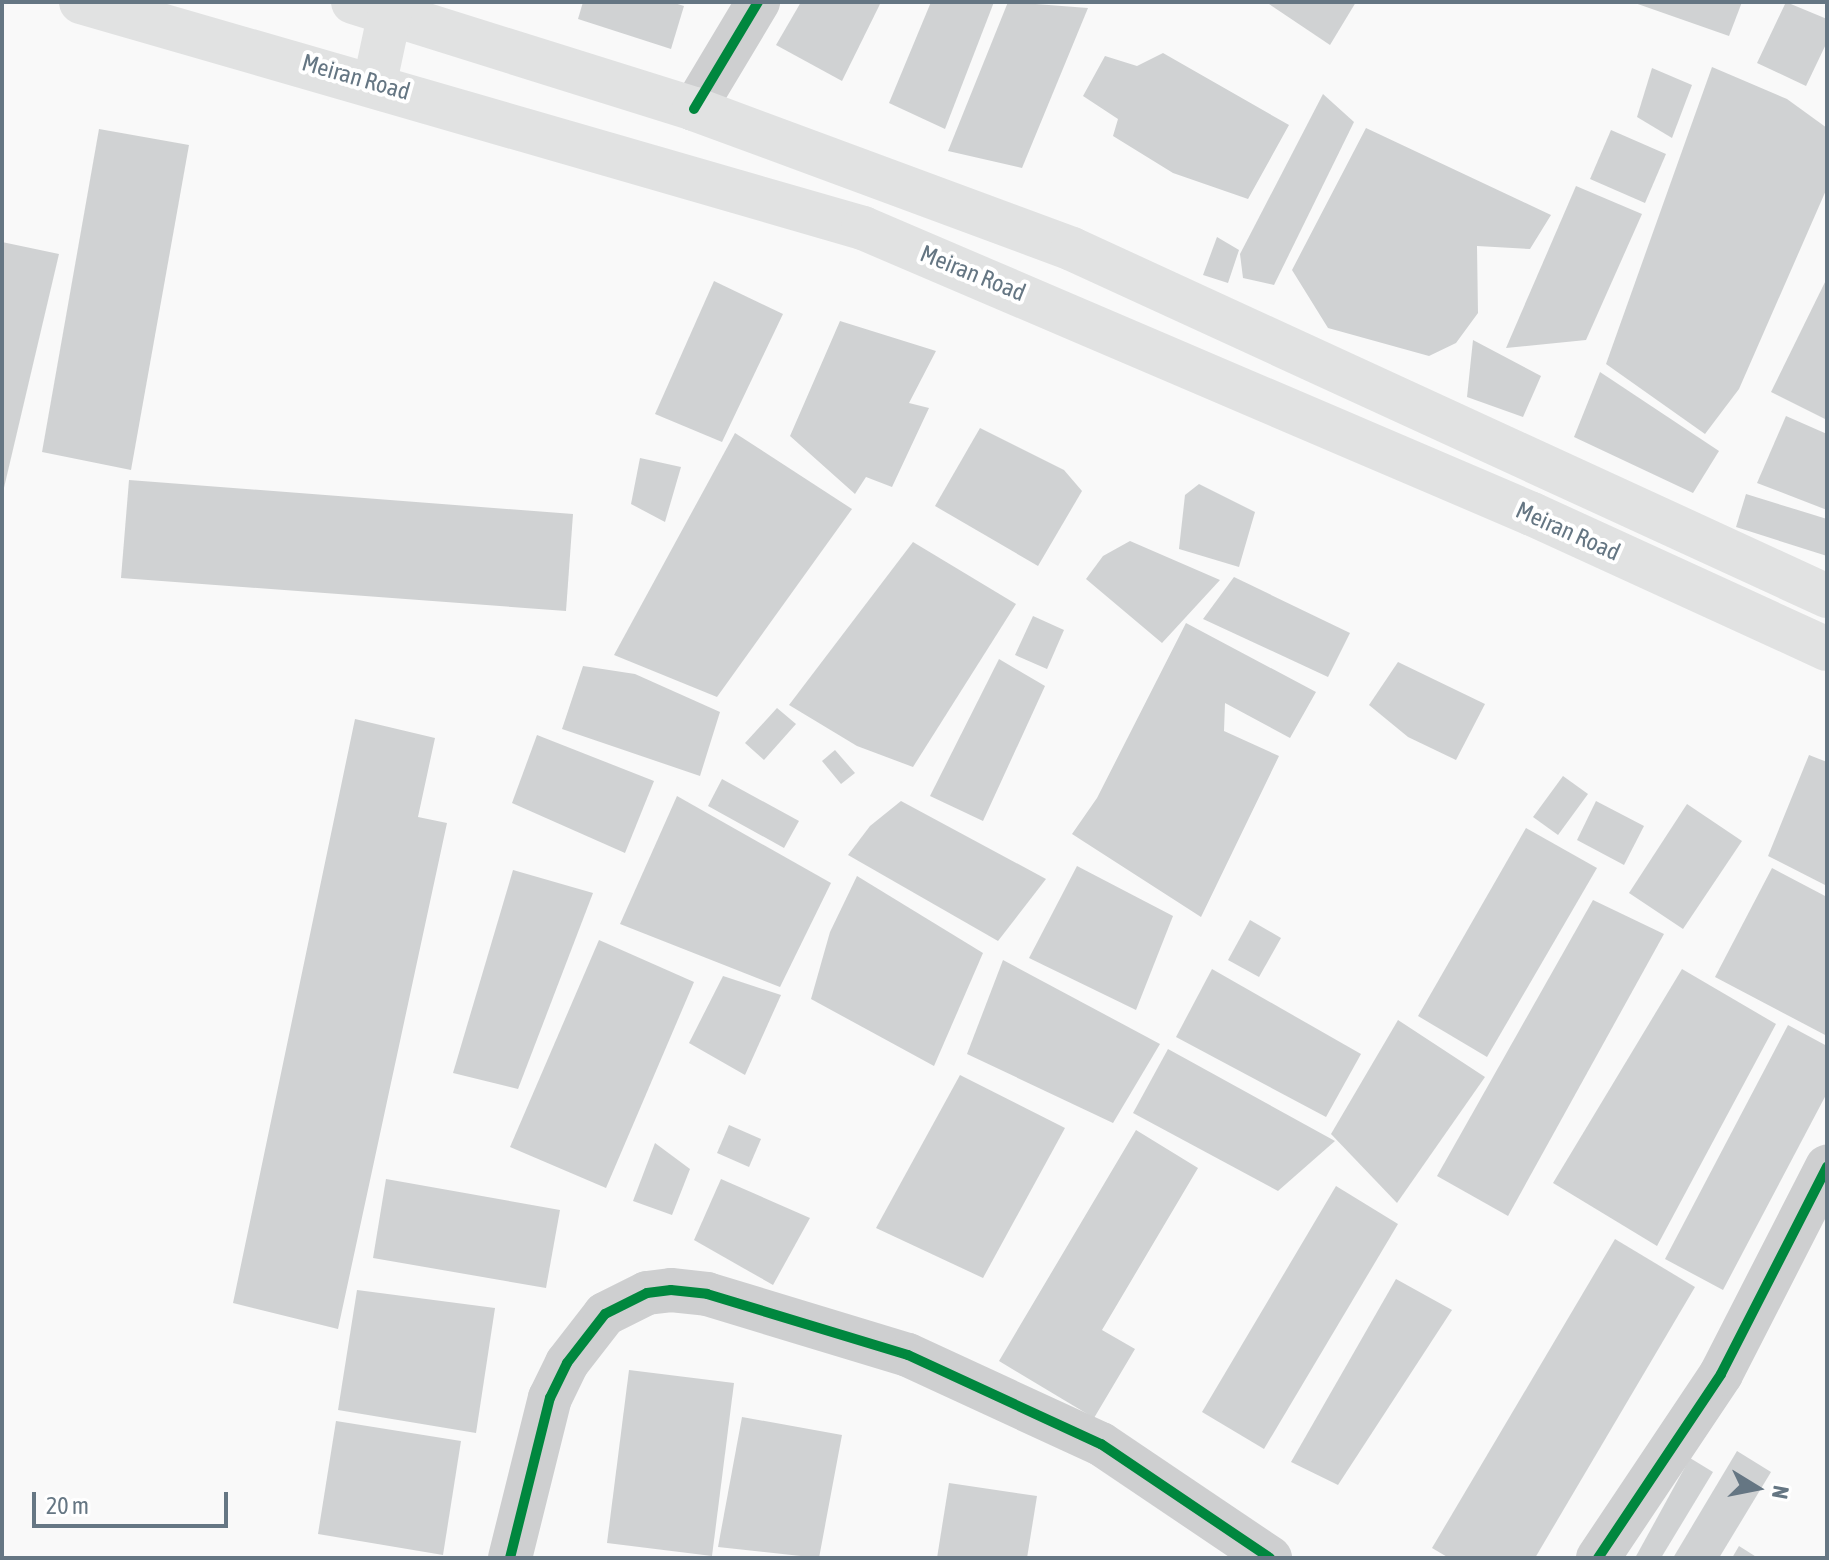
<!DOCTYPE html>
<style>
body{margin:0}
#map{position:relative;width:1829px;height:1560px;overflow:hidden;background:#f9f9f9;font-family:"Asap Condensed",sans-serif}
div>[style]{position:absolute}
.building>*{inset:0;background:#d0d2d3}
.minor>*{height:44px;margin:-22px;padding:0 22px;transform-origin:22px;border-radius:22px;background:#cecfd0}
.secondary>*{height:44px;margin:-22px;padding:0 22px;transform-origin:22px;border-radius:22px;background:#e1e2e2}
.cycleway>*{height:10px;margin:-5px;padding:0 5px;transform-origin:5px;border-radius:5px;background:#00873e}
span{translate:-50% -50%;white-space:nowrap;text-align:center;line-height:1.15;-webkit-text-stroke:8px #fff;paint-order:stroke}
.street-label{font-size:24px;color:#657683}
.frame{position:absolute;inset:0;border:4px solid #657683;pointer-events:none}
.north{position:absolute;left:1717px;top:1448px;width:80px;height:80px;-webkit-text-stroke:6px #fff;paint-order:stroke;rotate:100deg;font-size:22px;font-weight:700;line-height:32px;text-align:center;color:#657683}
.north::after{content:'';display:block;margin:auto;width:28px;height:36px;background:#657683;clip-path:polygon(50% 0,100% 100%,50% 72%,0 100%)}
.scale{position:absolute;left:32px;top:1492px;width:196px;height:36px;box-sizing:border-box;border:4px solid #657683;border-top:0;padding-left:10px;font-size:24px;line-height:28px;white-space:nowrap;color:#657683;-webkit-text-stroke:6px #fff;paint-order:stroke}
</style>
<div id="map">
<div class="building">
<i style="clip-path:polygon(583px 2px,671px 2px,684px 6px,671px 49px,578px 19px)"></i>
<i style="clip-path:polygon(801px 2px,881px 2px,842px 81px,776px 45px)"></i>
<i style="clip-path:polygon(931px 2px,994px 2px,945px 129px,889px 103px)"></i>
<i style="clip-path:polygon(1008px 2px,1088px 8px,1022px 168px,948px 151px)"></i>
<i style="clip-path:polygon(1266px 2px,1356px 2px,1330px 45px)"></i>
<i style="clip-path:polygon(1632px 2px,1742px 2px,1729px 36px)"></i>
<i style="clip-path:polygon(1786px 2px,1827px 19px,1827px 42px,1806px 86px,1757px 63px)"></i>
<i style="clip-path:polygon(1163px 53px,1289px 125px,1248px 199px,1173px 173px,1113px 136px,1118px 119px,1083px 96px,1105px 56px,1137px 66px)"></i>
<i style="clip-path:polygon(1712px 67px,1787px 99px,1827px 128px,1827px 188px,1739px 389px,1705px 434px,1606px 364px)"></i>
<i style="clip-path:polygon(1652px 68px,1692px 85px,1672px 138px,1637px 117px)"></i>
<i style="clip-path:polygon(1323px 94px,1354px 122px,1274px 285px,1243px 278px,1240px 254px)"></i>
<i style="clip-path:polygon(1366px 128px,1551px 215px,1530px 249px,1477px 246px,1478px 313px,1456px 343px,1429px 356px,1328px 328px,1292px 270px)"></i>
<i style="clip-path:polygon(99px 129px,189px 145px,131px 470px,42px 452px)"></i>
<i style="clip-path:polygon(1611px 130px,1666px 154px,1645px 203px,1590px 179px)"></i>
<i style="clip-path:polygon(1576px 186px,1642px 214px,1586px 340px,1506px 348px)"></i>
<i style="clip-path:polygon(1217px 237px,1239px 250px,1228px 283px,1203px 275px)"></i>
<i style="clip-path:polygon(2px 242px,59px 254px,3px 492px,2px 492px)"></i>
<i style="clip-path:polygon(1827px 278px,1827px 420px,1771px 392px)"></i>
<i style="clip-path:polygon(714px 281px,783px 314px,722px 442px,655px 414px)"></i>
<i style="clip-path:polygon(840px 321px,936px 351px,909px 403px,929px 408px,892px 487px,866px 477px,855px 494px,790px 436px)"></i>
<i style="clip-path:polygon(1473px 340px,1541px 376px,1523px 417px,1467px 397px)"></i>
<i style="clip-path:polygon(1600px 372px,1719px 451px,1693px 493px,1574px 437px)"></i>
<i style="clip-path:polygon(1786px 416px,1827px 434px,1827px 510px,1757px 483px)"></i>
<i style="clip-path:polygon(980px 428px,1064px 470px,1082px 491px,1038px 566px,935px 506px)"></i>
<i style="clip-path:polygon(735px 433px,852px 509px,717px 697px,614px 655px)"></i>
<i style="clip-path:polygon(640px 458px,681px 467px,665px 522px,631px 504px)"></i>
<i style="clip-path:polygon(129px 480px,573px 514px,566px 611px,121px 578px)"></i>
<i style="clip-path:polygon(1199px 484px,1255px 512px,1239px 567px,1179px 549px,1185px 495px)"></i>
<i style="clip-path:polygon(1746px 494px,1827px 519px,1827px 556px,1736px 527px)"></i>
<i style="clip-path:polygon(1130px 541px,1220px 580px,1162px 643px,1086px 579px,1103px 556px)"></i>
<i style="clip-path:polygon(913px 542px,1016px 604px,913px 767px,857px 746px,789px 705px)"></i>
<i style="clip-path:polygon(1234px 577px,1350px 633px,1328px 677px,1203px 619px)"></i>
<i style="clip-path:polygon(1033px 616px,1064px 630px,1047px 669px,1015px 655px)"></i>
<i style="clip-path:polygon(1186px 623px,1316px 692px,1290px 738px,1225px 703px,1224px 731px,1279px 756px,1201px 917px,1072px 834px,1097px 798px)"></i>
<i style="clip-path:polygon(999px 659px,1045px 686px,983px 821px,930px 796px)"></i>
<i style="clip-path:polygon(1398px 662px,1485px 704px,1456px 760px,1408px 737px,1369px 705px)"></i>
<i style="clip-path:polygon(583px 666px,635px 674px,720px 712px,700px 776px,562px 729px)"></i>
<i style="clip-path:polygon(777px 708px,796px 724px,764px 760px,745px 743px)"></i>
<i style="clip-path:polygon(355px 719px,435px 738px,418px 817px,447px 823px,338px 1329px,233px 1303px)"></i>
<i style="clip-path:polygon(537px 735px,654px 781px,625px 853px,512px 803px)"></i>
<i style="clip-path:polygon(835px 750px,855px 773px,841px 784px,822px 761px)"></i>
<i style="clip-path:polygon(1809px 755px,1827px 762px,1827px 886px,1768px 856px)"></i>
<i style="clip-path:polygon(1563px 776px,1588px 794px,1558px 835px,1533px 817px)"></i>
<i style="clip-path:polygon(722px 779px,799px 821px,784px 848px,708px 806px)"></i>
<i style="clip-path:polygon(677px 796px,831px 883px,780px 987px,620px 924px)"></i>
<i style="clip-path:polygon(901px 801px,1046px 879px,998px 941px,848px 855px,870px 826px)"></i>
<i style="clip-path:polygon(1596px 801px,1644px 826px,1624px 865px,1577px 840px)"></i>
<i style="clip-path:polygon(1687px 804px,1742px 841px,1683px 929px,1629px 893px)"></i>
<i style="clip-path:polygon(1526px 828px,1597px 868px,1487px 1057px,1418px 1016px)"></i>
<i style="clip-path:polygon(1077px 866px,1173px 916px,1136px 1010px,1029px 958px)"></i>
<i style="clip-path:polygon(1772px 868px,1827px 897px,1827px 1036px,1715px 977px)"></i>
<i style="clip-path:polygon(513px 870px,593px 893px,518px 1089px,453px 1073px)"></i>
<i style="clip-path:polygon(857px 876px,983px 953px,934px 1066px,811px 999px,830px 932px)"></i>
<i style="clip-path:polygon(1593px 900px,1664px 934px,1508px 1216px,1437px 1176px)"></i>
<i style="clip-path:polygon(1250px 920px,1281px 938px,1259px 977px,1228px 960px)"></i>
<i style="clip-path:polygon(599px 940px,694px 982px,606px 1188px,510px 1147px)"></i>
<i style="clip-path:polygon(1003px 960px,1160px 1044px,1113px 1123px,967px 1054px)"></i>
<i style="clip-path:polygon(1212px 969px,1361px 1054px,1326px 1117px,1176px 1037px)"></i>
<i style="clip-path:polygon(1682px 969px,1776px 1024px,1657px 1246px,1553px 1183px)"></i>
<i style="clip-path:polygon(723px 976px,781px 995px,745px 1075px,689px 1043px)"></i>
<i style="clip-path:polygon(1398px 1020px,1485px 1077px,1397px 1203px,1331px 1134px)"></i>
<i style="clip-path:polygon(1788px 1025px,1827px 1046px,1827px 1093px,1723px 1290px,1665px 1259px)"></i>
<i style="clip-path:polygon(1168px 1049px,1335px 1141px,1278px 1191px,1133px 1113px)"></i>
<i style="clip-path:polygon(960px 1075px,1065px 1128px,983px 1278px,876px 1228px)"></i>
<i style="clip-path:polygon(729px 1125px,761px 1139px,749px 1167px,717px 1153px)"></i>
<i style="clip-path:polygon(1136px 1130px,1198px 1168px,1102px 1330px,1135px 1349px,1094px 1418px,999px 1361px)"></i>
<i style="clip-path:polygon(655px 1143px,690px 1169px,672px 1215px,633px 1201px)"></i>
<i style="clip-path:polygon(386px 1179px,560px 1210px,546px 1288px,373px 1258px)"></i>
<i style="clip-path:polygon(721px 1179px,810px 1218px,773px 1285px,694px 1240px)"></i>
<i style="clip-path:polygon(1336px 1186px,1398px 1224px,1264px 1449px,1202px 1412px)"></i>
<i style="clip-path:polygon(1615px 1239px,1695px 1287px,1535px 1558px,1449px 1558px,1432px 1548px)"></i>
<i style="clip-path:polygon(1396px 1279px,1452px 1310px,1338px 1485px,1291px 1462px)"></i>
<i style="clip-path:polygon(357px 1290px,495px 1308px,476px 1433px,338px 1410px)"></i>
<i style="clip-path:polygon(629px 1370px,734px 1383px,712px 1556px,607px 1543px)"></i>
<i style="clip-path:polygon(742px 1417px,842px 1435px,819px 1558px,718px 1547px)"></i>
<i style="clip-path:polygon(336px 1421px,461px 1441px,443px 1555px,318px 1534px)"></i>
<i style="clip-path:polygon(1737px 1451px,1771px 1472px,1719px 1558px,1673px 1558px)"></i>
<i style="clip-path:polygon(1690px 1458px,1713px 1472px,1661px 1558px,1635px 1558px)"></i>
<i style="clip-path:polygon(949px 1483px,1037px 1496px,1027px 1558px,937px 1558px)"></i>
<i style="clip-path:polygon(1739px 1546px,1758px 1558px,1732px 1558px)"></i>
</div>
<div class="minor">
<i style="left:694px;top:109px;width:125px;rotate:-59.1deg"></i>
<i style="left:510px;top:1558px;width:165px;rotate:-76deg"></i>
<i style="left:550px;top:1398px;width:39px;rotate:-64deg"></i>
<i style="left:567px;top:1363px;width:62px;rotate:-52.2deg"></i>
<i style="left:605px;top:1314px;width:47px;rotate:-26.6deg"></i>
<i style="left:647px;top:1293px;width:24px;rotate:-7deg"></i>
<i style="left:671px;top:1290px;width:36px;rotate:6deg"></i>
<i style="left:707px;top:1294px;width:210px;rotate:16.9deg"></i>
<i style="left:908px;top:1355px;width:213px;rotate:24.8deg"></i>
<i style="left:1101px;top:1444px;width:204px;rotate:34deg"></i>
<i style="left:1598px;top:1558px;width:221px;rotate:-56.2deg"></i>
<i style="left:1721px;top:1374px;width:233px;rotate:-62.9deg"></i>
</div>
<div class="secondary">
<i style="left:81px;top:2px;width:814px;rotate:16.12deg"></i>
<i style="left:863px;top:228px;width:728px;rotate:23.15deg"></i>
<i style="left:1532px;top:514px;width:324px;rotate:24.6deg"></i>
<i style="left:353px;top:2px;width:357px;rotate:17.4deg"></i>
<i style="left:694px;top:109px;width:403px;rotate:20.3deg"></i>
<i style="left:1072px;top:249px;width:831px;rotate:24.68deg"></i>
<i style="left:375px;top:82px;width:72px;rotate:-77.9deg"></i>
</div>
<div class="cycleway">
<i style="left:694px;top:109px;width:125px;rotate:-59.1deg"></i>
<i style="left:510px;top:1558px;width:165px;rotate:-76deg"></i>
<i style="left:550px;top:1398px;width:39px;rotate:-64deg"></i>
<i style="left:567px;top:1363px;width:62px;rotate:-52.2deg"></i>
<i style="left:605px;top:1314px;width:47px;rotate:-26.6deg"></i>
<i style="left:647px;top:1293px;width:24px;rotate:-7deg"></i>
<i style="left:671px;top:1290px;width:36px;rotate:6deg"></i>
<i style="left:707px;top:1294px;width:210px;rotate:16.9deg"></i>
<i style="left:908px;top:1355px;width:213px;rotate:24.8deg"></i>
<i style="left:1101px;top:1444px;width:204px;rotate:34deg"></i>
<i style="left:1598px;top:1558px;width:221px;rotate:-56.2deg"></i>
<i style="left:1721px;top:1374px;width:233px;rotate:-62.9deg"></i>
</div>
<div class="street-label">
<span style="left:356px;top:77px;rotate:16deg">Meiran Road</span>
<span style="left:973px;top:273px;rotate:22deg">Meiran Road</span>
<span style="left:1568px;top:531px;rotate:24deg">Meiran Road</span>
</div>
<div class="frame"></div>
<div class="north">N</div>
<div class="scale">20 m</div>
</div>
